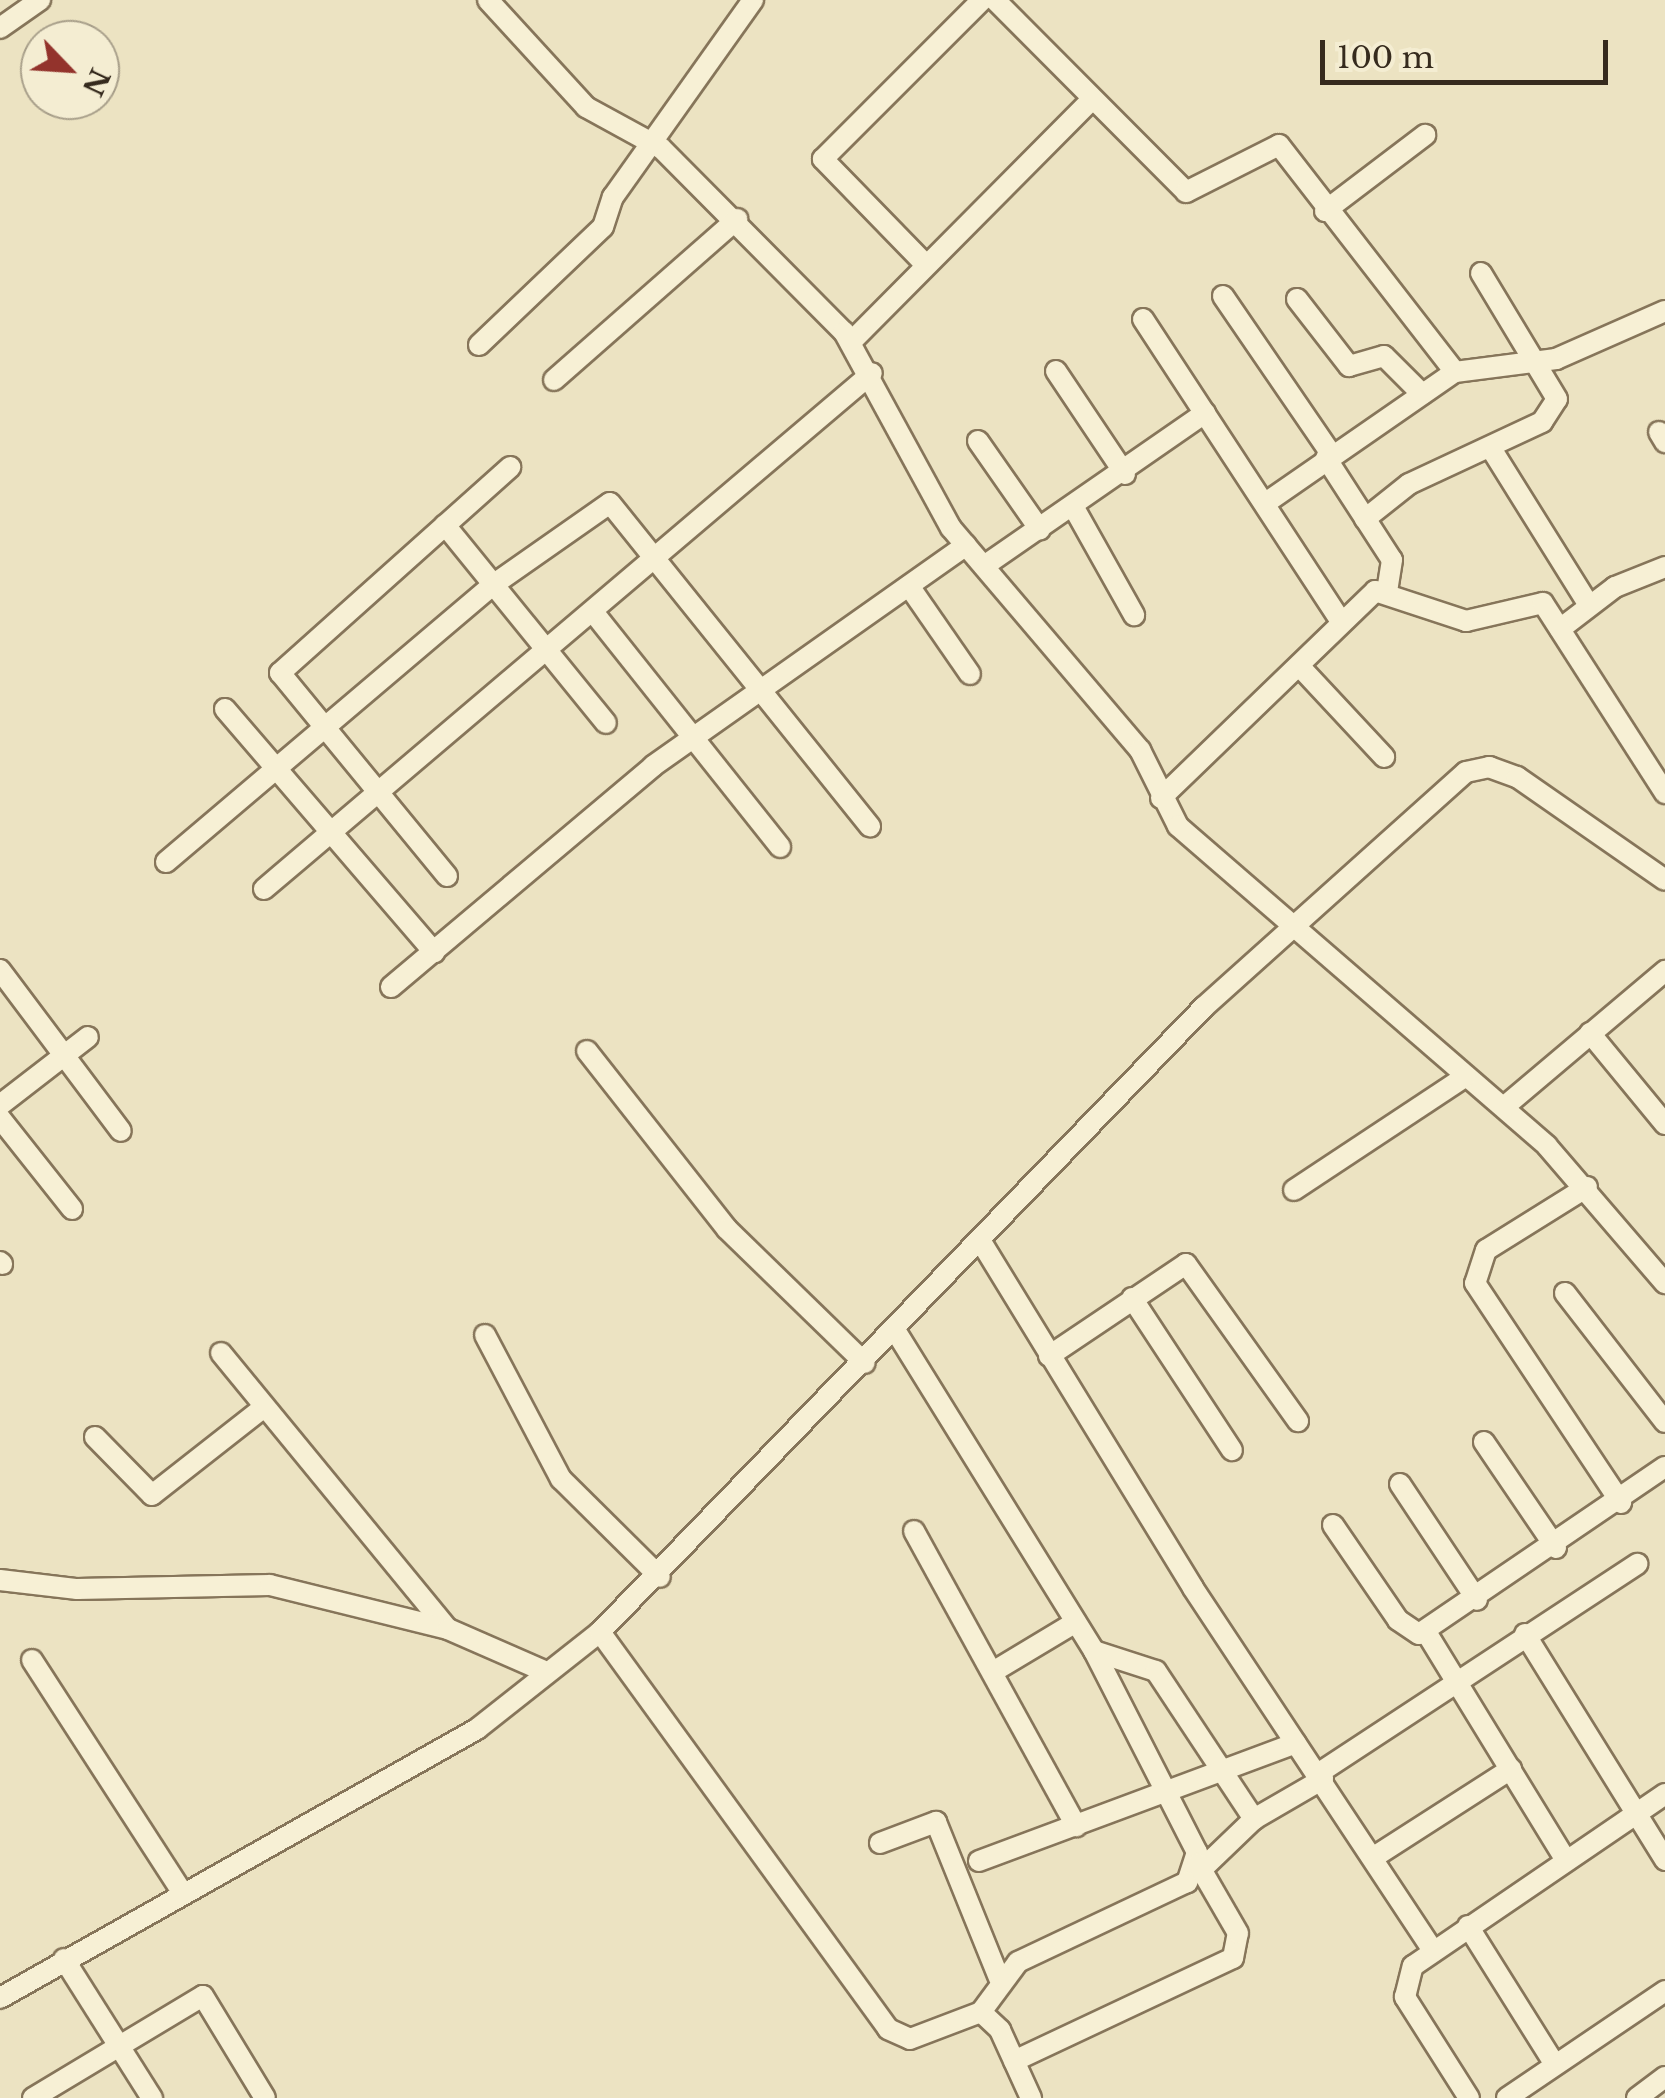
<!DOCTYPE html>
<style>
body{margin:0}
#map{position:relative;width:1665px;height:2098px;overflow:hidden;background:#ece3c2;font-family:"Libre Baskerville",serif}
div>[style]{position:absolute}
.roads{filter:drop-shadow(2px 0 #86755a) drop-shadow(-2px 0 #86755a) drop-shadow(0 2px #86755a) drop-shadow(0 -2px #86755a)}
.minor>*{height:20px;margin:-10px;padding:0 10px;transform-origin:10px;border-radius:10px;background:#f7f0d5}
span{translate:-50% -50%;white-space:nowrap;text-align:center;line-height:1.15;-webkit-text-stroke:8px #f4edd2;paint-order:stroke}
.north{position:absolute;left:20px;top:20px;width:100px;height:100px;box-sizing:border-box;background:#f4edd2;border:2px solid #a89f8a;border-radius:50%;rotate:115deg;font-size:28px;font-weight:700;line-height:40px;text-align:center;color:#362b1e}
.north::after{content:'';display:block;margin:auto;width:35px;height:45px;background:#93332c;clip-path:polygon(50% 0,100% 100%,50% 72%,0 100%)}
.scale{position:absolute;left:1320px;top:40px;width:288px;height:45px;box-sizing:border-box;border:5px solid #362b1e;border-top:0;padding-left:12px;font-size:30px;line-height:35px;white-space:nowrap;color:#362b1e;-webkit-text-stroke:8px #f4edd2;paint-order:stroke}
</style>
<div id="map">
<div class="roads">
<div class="minor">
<i style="left:488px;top:0;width:145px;rotate:47.5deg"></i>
<i style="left:586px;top:107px;width:85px;rotate:28.7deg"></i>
<i style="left:661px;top:148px;width:260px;rotate:45.2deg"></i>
<i style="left:844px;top:332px;width:223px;rotate:61.4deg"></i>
<i style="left:951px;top:528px;width:292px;rotate:49.6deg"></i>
<i style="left:1140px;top:750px;width:85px;rotate:63.4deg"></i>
<i style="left:1178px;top:826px;width:488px;rotate:40.9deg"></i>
<i style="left:1547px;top:1146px;width:181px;rotate:49.3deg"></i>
<i style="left:995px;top:0;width:271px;rotate:45.1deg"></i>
<i style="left:1186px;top:192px;width:104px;rotate:-26.8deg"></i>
<i style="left:1279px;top:145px;width:287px;rotate:52.2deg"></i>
<i style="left:0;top:28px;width:49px;rotate:-35deg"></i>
<i style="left:1325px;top:211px;width:126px;rotate:-37.2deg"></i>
<i style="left:926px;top:265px;width:148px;rotate:-134.2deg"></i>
<i style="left:823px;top:159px;width:225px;rotate:-45deg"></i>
<i style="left:1223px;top:296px;width:191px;rotate:55.6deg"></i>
<i style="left:1297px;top:299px;width:85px;rotate:52.2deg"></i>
<i style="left:1349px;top:366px;width:36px;rotate:-16deg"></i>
<i style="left:1384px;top:356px;width:54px;rotate:45deg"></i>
<i style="left:1143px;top:319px;width:358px;rotate:56.8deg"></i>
<i style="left:851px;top:342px;width:341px;rotate:-45.2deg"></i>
<i style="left:479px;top:345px;width:171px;rotate:-43.6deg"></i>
<i style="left:603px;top:227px;width:32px;rotate:-72deg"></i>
<i style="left:613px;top:197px;width:242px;rotate:-54.6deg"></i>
<i style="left:1056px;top:371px;width:124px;rotate:56.2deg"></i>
<i style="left:554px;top:380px;width:244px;rotate:-41.3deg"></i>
<i style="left:1659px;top:432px;width:12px;rotate:59deg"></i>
<i style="left:978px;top:441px;width:108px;rotate:55.1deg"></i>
<i style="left:1492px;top:450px;width:183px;rotate:58deg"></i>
<i style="left:1326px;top:458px;width:121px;rotate:57.1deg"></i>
<i style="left:1392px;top:560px;width:31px;rotate:99deg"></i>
<i style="left:1267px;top:502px;width:229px;rotate:-34.7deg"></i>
<i style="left:1455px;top:372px;width:102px;rotate:-7.3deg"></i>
<i style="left:1556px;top:359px;width:119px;rotate:-23.8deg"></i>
<i style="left:1074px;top:508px;width:123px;rotate:60.7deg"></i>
<i style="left:1365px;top:519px;width:56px;rotate:-38.5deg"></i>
<i style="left:1409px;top:484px;width:147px;rotate:-25deg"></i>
<i style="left:1542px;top:422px;width:27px;rotate:-57deg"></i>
<i style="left:1557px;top:399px;width:147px;rotate:-121.1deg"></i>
<i style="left:445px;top:525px;width:255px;rotate:50.9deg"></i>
<i style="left:984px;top:566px;width:269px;rotate:-34.7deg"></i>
<i style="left:909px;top:586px;width:107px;rotate:55.3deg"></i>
<i style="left:594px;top:613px;width:299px;rotate:51.5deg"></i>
<i style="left:1560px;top:629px;width:69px;rotate:-37.4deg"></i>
<i style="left:1615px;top:587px;width:54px;rotate:-21.8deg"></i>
<i style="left:1303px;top:670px;width:119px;rotate:47deg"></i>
<i style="left:225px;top:709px;width:321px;rotate:49.3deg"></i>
<i style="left:1161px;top:798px;width:298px;rotate:-44deg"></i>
<i style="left:1375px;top:591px;width:96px;rotate:18.2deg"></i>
<i style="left:1466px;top:621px;width:79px;rotate:-13.2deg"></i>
<i style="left:1543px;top:603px;width:226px;rotate:57.3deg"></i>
<i style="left:166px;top:862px;width:425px;rotate:-40.3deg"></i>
<i style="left:490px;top:587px;width:146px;rotate:-35deg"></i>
<i style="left:610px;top:503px;width:415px;rotate:51.2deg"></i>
<i style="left:447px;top:876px;width:263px;rotate:-129.4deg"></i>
<i style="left:280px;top:673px;width:309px;rotate:-41.8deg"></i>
<i style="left:264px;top:889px;width:797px;rotate:-40.32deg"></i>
<i style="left:0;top:970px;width:201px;rotate:53.1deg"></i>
<i style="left:391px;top:987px;width:343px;rotate:-40.1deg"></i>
<i style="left:653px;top:766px;width:383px;rotate:-35.2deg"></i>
<i style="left:1590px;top:1033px;width:118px;rotate:50.5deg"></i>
<i style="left:587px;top:1051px;width:226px;rotate:51.8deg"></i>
<i style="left:727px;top:1229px;width:192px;rotate:44.2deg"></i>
<i style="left:0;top:1105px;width:111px;rotate:-37.7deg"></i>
<i style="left:1504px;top:1107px;width:211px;rotate:-40.2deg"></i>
<i style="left:0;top:1118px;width:116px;rotate:51.6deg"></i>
<i style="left:1587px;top:1187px;width:119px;rotate:148deg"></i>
<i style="left:1486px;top:1250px;width:35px;rotate:108deg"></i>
<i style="left:1475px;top:1283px;width:264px;rotate:56.4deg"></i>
<i style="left:1294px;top:1190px;width:206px;rotate:-33.5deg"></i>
<i style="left:983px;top:1245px;width:402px;rotate:58.5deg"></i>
<i style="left:1193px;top:1588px;width:432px;rotate:56.5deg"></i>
<i style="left:0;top:1262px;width:3px;rotate:45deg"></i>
<i style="left:1565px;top:1293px;width:163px;rotate:52.2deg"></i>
<i style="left:1132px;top:1298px;width:182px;rotate:56.7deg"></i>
<i style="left:895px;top:1330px;width:378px;rotate:58.2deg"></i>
<i style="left:1094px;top:1651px;width:226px;rotate:62.9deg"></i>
<i style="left:1197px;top:1852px;width:32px;rotate:108deg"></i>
<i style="left:1187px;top:1882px;width:187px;rotate:154.7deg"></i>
<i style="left:1018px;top:1962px;width:62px;rotate:126.5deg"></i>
<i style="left:485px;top:1335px;width:163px;rotate:62.2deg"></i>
<i style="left:561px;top:1479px;width:139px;rotate:44.7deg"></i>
<i style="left:221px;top:1353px;width:355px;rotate:50.6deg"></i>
<i style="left:1049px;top:1356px;width:165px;rotate:-33.9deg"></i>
<i style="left:1186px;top:1264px;width:193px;rotate:54.5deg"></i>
<i style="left:95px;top:1437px;width:81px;rotate:45.5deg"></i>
<i style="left:152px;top:1495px;width:141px;rotate:-38.1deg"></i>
<i style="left:1484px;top:1442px;width:128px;rotate:55.8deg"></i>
<i style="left:1400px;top:1484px;width:139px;rotate:56.4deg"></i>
<i style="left:1333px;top:1525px;width:115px;rotate:55.6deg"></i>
<i style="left:1398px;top:1620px;width:25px;rotate:34deg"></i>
<i style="left:1419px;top:1634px;width:297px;rotate:-34.2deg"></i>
<i style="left:914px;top:1531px;width:337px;rotate:61.2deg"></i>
<i style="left:0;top:1580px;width:78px;rotate:6.7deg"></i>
<i style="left:77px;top:1589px;width:193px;rotate:-1.2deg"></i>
<i style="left:270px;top:1585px;width:183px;rotate:13.9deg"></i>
<i style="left:448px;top:1629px;width:103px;rotate:23.6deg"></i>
<i style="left:600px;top:1632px;width:490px;rotate:54deg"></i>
<i style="left:888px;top:2029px;width:24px;rotate:24deg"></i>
<i style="left:910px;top:2039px;width:76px;rotate:-20.8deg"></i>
<i style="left:981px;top:2012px;width:26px;rotate:43deg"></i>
<i style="left:1000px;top:2030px;width:75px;rotate:65.5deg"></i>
<i style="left:1426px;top:1632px;width:266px;rotate:58.5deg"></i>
<i style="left:1525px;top:1634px;width:266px;rotate:58.2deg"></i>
<i style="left:1094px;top:1651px;width:65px;rotate:17.9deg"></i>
<i style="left:1156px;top:1671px;width:178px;rotate:56.5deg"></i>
<i style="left:32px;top:1660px;width:273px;rotate:57.1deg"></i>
<i style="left:996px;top:1670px;width:93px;rotate:-31deg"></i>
<i style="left:1319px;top:1773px;width:381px;rotate:-33.3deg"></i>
<i style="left:880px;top:1843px;width:60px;rotate:-20.6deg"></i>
<i style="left:936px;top:1822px;width:168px;rotate:68deg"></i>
<i style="left:1374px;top:1857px;width:163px;rotate:-32.7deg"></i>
<i style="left:979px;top:1861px;width:338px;rotate:-20.4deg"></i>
<i style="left:1201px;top:1870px;width:74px;rotate:-43.9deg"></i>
<i style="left:1254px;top:1819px;width:80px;rotate:-30.1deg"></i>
<i style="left:1468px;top:1926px;width:162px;rotate:57.9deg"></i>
<i style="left:64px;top:1959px;width:165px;rotate:57.7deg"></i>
<i style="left:0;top:1998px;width:548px;rotate:-29.42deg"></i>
<i style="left:477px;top:1729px;width:157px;rotate:-38.3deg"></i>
<i style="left:600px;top:1632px;width:869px;rotate:-45.98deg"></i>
<i style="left:1204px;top:1007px;width:352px;rotate:-41.9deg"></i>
<i style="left:1466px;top:772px;width:24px;rotate:-12deg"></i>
<i style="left:1489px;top:767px;width:30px;rotate:20deg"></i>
<i style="left:1517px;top:777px;width:180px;rotate:34.8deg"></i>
<i style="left:1014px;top:2061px;width:242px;rotate:-25.2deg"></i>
<i style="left:1233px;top:1958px;width:25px;rotate:-79deg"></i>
<i style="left:1238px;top:1933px;width:80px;rotate:-120.1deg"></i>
<i style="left:33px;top:2098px;width:198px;rotate:-31deg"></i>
<i style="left:203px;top:1996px;width:119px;rotate:58.7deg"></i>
<i style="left:1469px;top:2098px;width:120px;rotate:-122.4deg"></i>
<i style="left:1405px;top:1997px;width:32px;rotate:-76deg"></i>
<i style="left:1413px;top:1966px;width:305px;rotate:-34.3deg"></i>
<i style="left:1507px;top:2098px;width:191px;rotate:-34.1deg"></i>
<i style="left:1637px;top:2098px;width:35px;rotate:-37deg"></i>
</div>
</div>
<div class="north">N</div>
<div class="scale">100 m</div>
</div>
